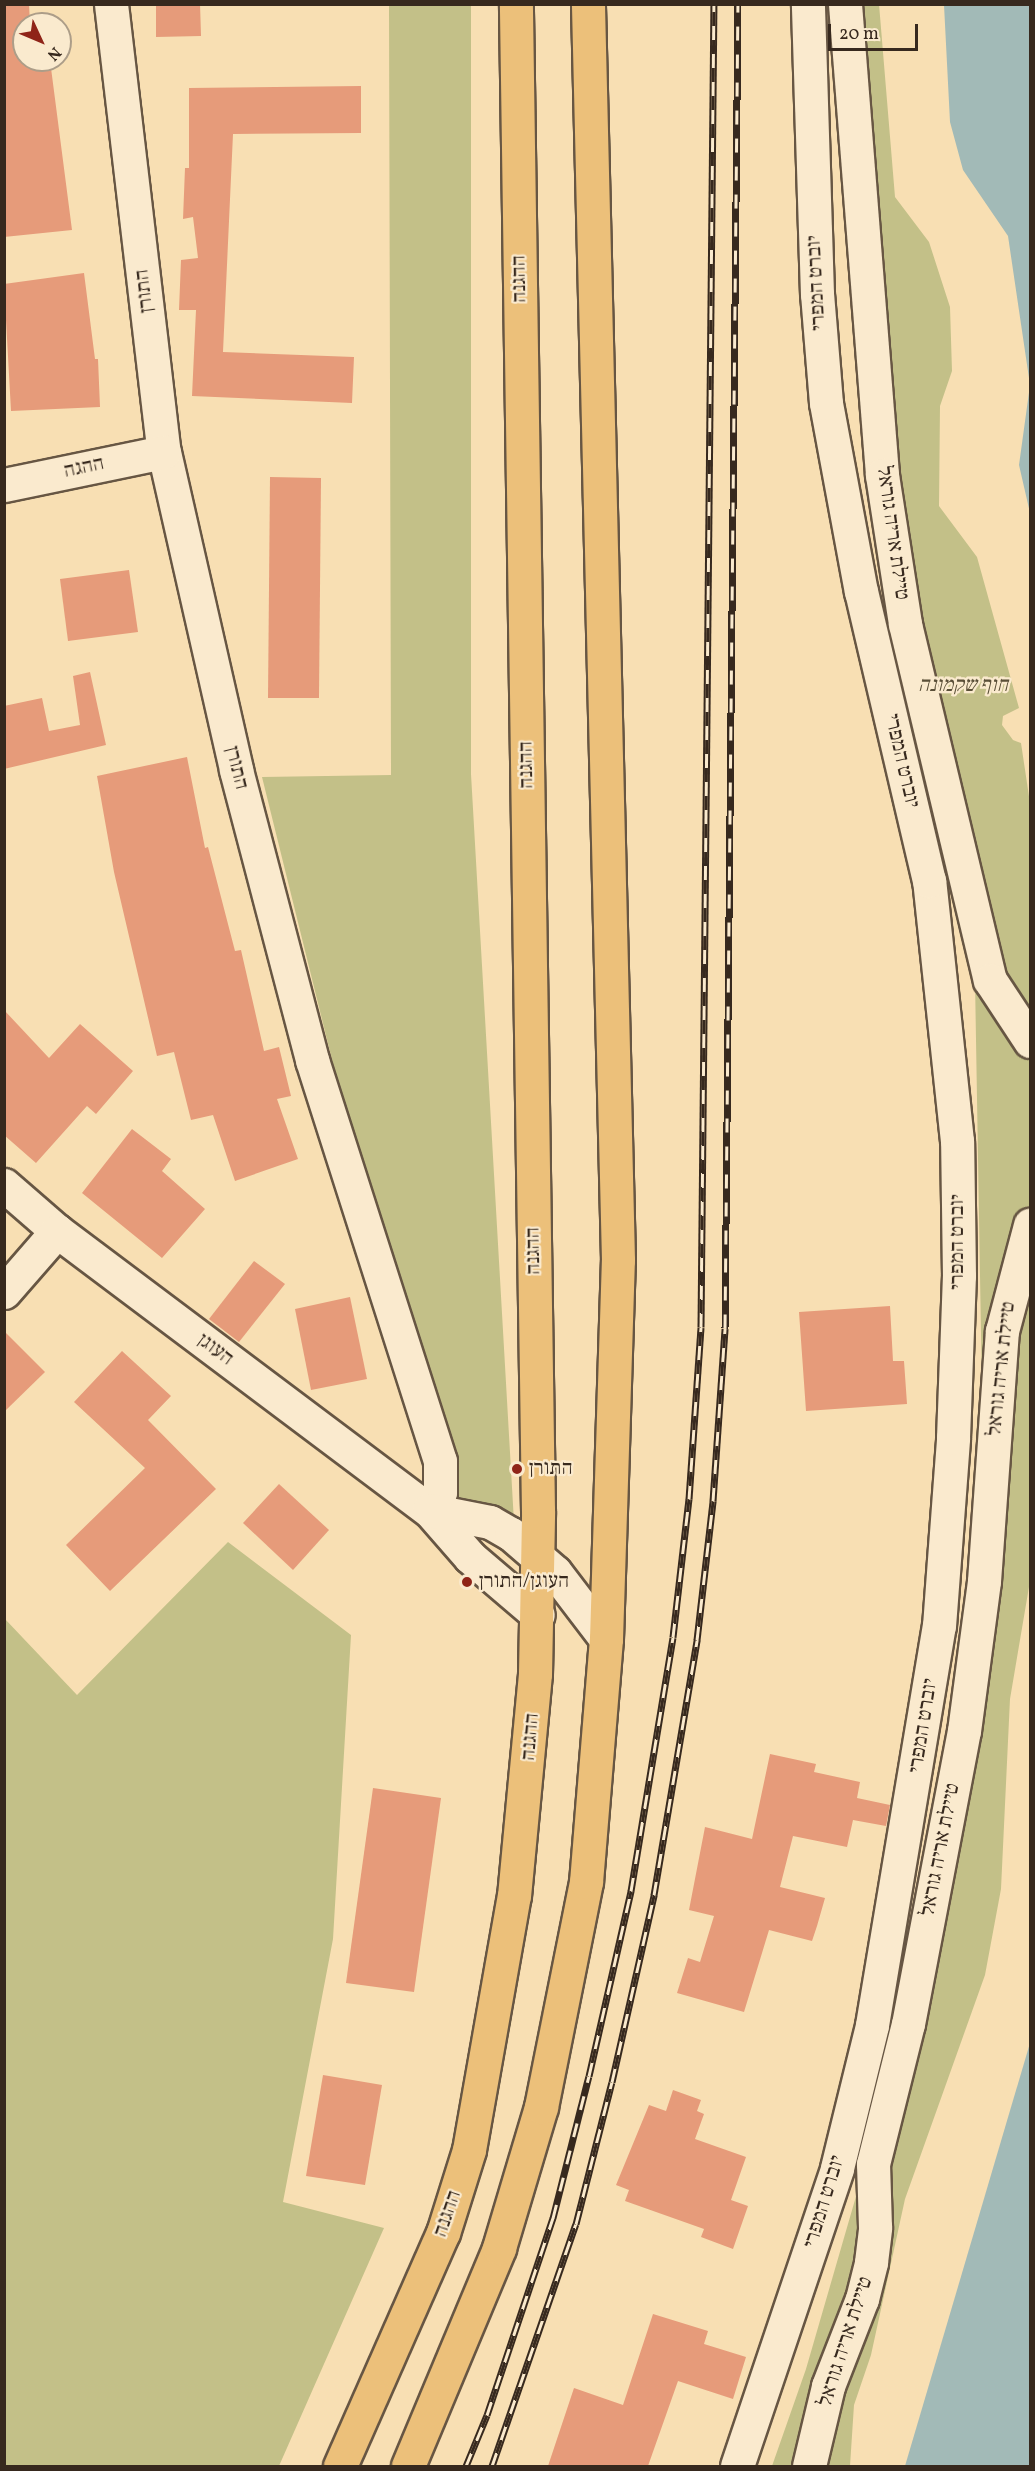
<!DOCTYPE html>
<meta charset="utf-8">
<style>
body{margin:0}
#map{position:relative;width:1035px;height:2471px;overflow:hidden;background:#f8dfb3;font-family:Vollkorn,"Frank Ruhl Libre",serif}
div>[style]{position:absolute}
.green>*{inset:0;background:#c3c088}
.water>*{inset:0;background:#a2bab7}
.building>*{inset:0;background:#e69b7a}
.roads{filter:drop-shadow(2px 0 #675643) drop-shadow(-2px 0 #675643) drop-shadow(0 2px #675643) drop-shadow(0 -2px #675643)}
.street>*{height:33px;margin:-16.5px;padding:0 16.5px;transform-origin:16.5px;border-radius:16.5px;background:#faeace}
.highway>*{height:33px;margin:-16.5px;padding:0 16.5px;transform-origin:16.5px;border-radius:16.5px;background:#ecc07a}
.rail>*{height:7px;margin-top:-3.5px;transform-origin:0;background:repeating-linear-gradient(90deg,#faeace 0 14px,#37291e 0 28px);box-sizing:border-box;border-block:2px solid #37291e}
.dots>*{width:16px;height:16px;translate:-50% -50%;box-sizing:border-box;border:3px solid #faeace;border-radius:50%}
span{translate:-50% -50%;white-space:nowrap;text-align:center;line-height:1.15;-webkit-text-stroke:4.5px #faeace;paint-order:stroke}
.street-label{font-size:21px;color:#37291e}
.park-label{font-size:21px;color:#5a4f38;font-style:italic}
.poi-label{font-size:21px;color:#37291e}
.left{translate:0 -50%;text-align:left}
.frame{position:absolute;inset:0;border:6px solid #37291e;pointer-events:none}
.north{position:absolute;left:12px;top:12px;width:60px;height:60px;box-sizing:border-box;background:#faeace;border:2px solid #ac9d88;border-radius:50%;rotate:134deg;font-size:16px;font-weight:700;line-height:24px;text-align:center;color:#37291e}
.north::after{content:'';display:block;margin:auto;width:21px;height:27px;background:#8f2418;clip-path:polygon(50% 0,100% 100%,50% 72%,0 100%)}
.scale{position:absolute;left:828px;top:24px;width:90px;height:27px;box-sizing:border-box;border:3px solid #37291e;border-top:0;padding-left:8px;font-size:18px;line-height:21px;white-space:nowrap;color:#37291e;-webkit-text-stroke:4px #faeace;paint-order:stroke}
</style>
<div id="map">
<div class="green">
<i style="clip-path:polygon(879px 4px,895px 197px,929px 242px,950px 307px,952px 371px,940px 406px,939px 506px,977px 557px,1019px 708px,1003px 716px,1002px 725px,1013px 740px,1021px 743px,1030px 803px,1030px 1581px,1010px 1699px,1001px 1889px,985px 1975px,905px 2199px,871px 2355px,854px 2405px,850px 2466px,772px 2466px,806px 2369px,859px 2186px,944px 1804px,983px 1452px,975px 981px,936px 781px,838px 5px)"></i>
<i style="clip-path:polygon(389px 5px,471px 5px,471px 774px,514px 1522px,442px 1504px,262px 777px,391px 775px)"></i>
<i style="clip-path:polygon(228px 1542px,351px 1635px,333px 1939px,283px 2202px,384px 2228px,279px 2466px,5px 2466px,5px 1619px,77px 1695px)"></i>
</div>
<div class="water">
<i style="clip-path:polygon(944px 5px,1030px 5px,1030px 513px,1019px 465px,1030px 385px,1008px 236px,963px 170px,950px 122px)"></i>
<i style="clip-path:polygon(1030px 2043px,1030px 2466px,905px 2466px)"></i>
</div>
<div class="building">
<i style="clip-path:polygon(4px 4px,29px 4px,30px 24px,24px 24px,24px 60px,33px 60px,34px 70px,51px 68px,72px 230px,4px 237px)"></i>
<i style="clip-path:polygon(156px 4px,200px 4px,201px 36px,156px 37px)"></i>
<i style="clip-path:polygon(361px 86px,361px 133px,233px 134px,223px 352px,354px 357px,352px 403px,192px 396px,196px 310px,179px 310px,181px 260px,198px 258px,193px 217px,183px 219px,185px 168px,189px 168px,189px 88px)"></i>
<i style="clip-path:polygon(84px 273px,95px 359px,98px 359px,100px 407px,11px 411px,4px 284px)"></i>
<i style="clip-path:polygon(270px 477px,321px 478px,319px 698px,268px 698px)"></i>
<i style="clip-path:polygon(129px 570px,138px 632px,68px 641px,60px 579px)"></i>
<i style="clip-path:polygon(90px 672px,106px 745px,4px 769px,4px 706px,42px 698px,49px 731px,80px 725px,73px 676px)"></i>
<i style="clip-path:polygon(187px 757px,205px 848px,208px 847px,235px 951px,241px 950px,264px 1051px,279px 1047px,291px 1096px,277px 1099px,298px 1159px,235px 1181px,213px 1115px,191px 1120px,174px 1052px,157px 1056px,114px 872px,97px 776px)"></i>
<i style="clip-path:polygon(4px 1010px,49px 1058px,80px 1024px,133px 1071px,96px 1114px,87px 1106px,36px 1163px,4px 1135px)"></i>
<i style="clip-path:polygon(132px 1129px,171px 1159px,162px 1171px,205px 1209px,162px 1258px,82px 1193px)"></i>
<i style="clip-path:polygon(254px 1261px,285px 1284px,239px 1342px,209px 1319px)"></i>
<i style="clip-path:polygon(350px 1297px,367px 1379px,311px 1390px,295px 1309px)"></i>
<i style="clip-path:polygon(890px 1306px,893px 1361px,904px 1361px,907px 1404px,806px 1411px,799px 1312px)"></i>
<i style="clip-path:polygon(4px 1331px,45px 1372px,4px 1412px)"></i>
<i style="clip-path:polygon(122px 1351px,171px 1396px,148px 1420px,216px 1489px,110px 1591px,66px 1545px,145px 1468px,74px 1402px)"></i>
<i style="clip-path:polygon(279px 1484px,329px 1530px,293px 1570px,243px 1523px)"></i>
<i style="clip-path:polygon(770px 1754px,816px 1764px,814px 1772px,860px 1782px,857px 1798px,890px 1805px,886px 1826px,853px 1820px,847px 1847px,793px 1836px,780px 1887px,825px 1898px,817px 1926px,812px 1941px,769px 1930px,744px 2012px,677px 1993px,688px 1958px,700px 1962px,714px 1916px,689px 1910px,705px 1827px,752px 1839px)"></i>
<i style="clip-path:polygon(373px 1788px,441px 1798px,414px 1992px,346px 1983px)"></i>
<i style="clip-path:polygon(323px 2075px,382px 2085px,365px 2185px,306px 2176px)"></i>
<i style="clip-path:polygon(673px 2090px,701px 2100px,697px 2111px,704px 2114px,695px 2139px,746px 2157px,731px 2200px,748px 2206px,733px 2249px,701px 2237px,704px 2229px,625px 2201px,629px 2190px,616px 2185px,649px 2105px,666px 2111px)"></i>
<i style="clip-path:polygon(653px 2314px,708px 2331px,704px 2344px,746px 2357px,733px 2399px,678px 2381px,648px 2466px,548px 2466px,574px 2388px,623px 2405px)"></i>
</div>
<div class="roads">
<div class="street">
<i style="left:111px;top:4px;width:451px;rotate:83.3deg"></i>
<i style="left:164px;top:452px;width:326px;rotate:77.2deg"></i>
<i style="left:236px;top:770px;width:300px;rotate:75.3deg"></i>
<i style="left:312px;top:1060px;width:421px;rotate:72.3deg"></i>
<i style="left:440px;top:1461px;width:31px;rotate:90deg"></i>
<i style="left:440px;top:1492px;width:21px;rotate:121deg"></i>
<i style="left:845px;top:4px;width:472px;rotate:85.5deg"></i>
<i style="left:882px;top:475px;width:151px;rotate:81.2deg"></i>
<i style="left:905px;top:624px;width:366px;rotate:76.6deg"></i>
<i style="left:990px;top:980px;width:73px;rotate:56.7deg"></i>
<i style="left:4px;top:485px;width:163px;rotate:-11.7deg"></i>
<i style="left:4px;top:1185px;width:70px;rotate:41deg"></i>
<i style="left:57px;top:1231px;width:465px;rotate:36.9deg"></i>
<i style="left:429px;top:1510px;width:62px;rotate:48.9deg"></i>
<i style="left:470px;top:1557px;width:89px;rotate:40.5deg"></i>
<i style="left:4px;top:1292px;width:81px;rotate:-49deg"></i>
<i style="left:429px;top:1510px;width:62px;rotate:11.1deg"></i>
<i style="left:490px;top:1522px;width:24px;rotate:30deg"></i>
<i style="left:511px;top:1534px;width:58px;rotate:40.8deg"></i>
<i style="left:555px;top:1572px;width:84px;rotate:52.7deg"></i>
<i style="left:737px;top:2466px;width:314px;rotate:-71.4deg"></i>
<i style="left:837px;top:2168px;width:147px;rotate:-76.2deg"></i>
<i style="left:872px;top:2025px;width:405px;rotate:-80.5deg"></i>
<i style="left:939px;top:1626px;width:189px;rotate:-85.7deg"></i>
<i style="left:953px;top:1438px;width:162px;rotate:-87.9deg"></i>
<i style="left:959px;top:1276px;width:135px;rotate:-90.8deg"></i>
<i style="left:957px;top:1141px;width:262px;rotate:-96.1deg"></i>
<i style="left:929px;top:881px;width:297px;rotate:-103.2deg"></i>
<i style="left:861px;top:592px;width:192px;rotate:-100.5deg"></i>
<i style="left:826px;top:403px;width:109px;rotate:-94.7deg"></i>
<i style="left:817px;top:294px;width:290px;rotate:-91.8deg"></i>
<i style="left:809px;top:2466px;width:82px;rotate:-76.6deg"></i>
<i style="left:828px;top:2386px;width:93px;rotate:-68.7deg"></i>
<i style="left:862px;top:2299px;width:38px;rotate:-76deg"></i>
<i style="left:871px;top:2262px;width:35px;rotate:-83deg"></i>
<i style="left:875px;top:2227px;width:63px;rotate:-91.8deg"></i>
<i style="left:873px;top:2164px;width:144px;rotate:-76deg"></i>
<i style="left:908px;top:2024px;width:298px;rotate:-79.2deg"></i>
<i style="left:964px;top:1731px;width:151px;rotate:-82.4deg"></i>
<i style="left:984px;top:1581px;width:251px;rotate:-85.9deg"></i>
<i style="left:1002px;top:1331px;width:110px;rotate:-75.2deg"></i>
</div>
<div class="highway">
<i style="left:340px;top:2466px;width:255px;rotate:-66.2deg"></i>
<i style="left:443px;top:2233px;width:87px;rotate:-72.6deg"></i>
<i style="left:469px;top:2150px;width:258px;rotate:-80deg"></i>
<i style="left:514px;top:1896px;width:223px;rotate:-84.6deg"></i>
<i style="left:535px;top:1674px;width:163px;rotate:-88.9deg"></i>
<i style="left:538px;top:1511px;width:1507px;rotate:-90.84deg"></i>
<i style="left:408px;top:2466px;width:236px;rotate:-67.3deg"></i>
<i style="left:499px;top:2248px;width:147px;rotate:-73.4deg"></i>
<i style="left:541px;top:2107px;width:229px;rotate:-78.7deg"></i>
<i style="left:586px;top:1882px;width:244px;rotate:-85.3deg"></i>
<i style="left:606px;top:1639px;width:379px;rotate:-88.2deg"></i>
<i style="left:618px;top:1260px;width:1256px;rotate:-91.37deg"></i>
</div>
</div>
<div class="rail">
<i style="left:466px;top:2466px;width:55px;rotate:-67.6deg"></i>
<i style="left:487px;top:2415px;width:208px;rotate:-71.5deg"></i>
<i style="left:553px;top:2218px;width:146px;rotate:-75.8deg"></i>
<i style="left:589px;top:2076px;width:190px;rotate:-77.2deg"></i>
<i style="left:631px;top:1891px;width:257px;rotate:-80.6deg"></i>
<i style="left:673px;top:1637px;width:139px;rotate:-83.4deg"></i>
<i style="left:689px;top:1499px;width:172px;rotate:-86deg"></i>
<i style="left:701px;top:1327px;width:1323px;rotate:-89.44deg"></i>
<i style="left:492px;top:2466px;width:256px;rotate:-70.9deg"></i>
<i style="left:576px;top:2224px;width:146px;rotate:-75.8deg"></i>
<i style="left:612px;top:2082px;width:192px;rotate:-77.3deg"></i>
<i style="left:654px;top:1895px;width:259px;rotate:-80.4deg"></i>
<i style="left:697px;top:1640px;width:140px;rotate:-83.4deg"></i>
<i style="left:713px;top:1501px;width:173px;rotate:-86deg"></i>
<i style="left:725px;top:1328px;width:1324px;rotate:-89.44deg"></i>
</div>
<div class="dots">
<i style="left:517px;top:1469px;background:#8f2418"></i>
<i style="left:467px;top:1582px;background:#8f2418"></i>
</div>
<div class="street-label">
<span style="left:520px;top:279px;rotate:-91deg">ההגנה</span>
<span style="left:817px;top:283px;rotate:-93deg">יוברט המפרי</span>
<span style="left:145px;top:291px;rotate:-97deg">התורן</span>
<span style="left:84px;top:468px;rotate:-12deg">ההגה</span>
<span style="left:892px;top:533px;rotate:82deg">טיילת אריה גוראל</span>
<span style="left:901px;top:761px;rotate:77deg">יוברט המפרי</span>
<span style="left:527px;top:765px;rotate:-91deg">ההגנה</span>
<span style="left:236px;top:768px;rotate:76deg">התורן</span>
<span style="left:958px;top:1242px;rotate:-90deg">יוברט המפרי</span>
<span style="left:534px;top:1251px;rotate:-91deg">ההגנה</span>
<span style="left:215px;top:1350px;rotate:37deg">העוגן</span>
<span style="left:1002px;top:1369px;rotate:-84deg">טיילת אריה גוראל</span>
<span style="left:924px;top:1726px;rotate:-81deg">יוברט המפרי</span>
<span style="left:531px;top:1737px;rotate:-85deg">ההגנה</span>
<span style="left:941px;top:1850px;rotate:-79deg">טיילת אריה גוראל</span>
<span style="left:825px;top:2202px;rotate:-73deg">יוברט המפרי</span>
<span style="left:448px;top:2214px;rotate:-71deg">ההגנה</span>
<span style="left:846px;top:2342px;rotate:-72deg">טיילת אריה גוראל</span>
</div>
<div class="park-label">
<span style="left:963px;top:686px">חוף שקמונה</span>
</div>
<div class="poi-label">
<span class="left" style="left:529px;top:1469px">התורן</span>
<span class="left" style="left:479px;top:1582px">העוגן/התורן</span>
</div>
<div class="frame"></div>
<div class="north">N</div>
<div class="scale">20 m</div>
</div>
